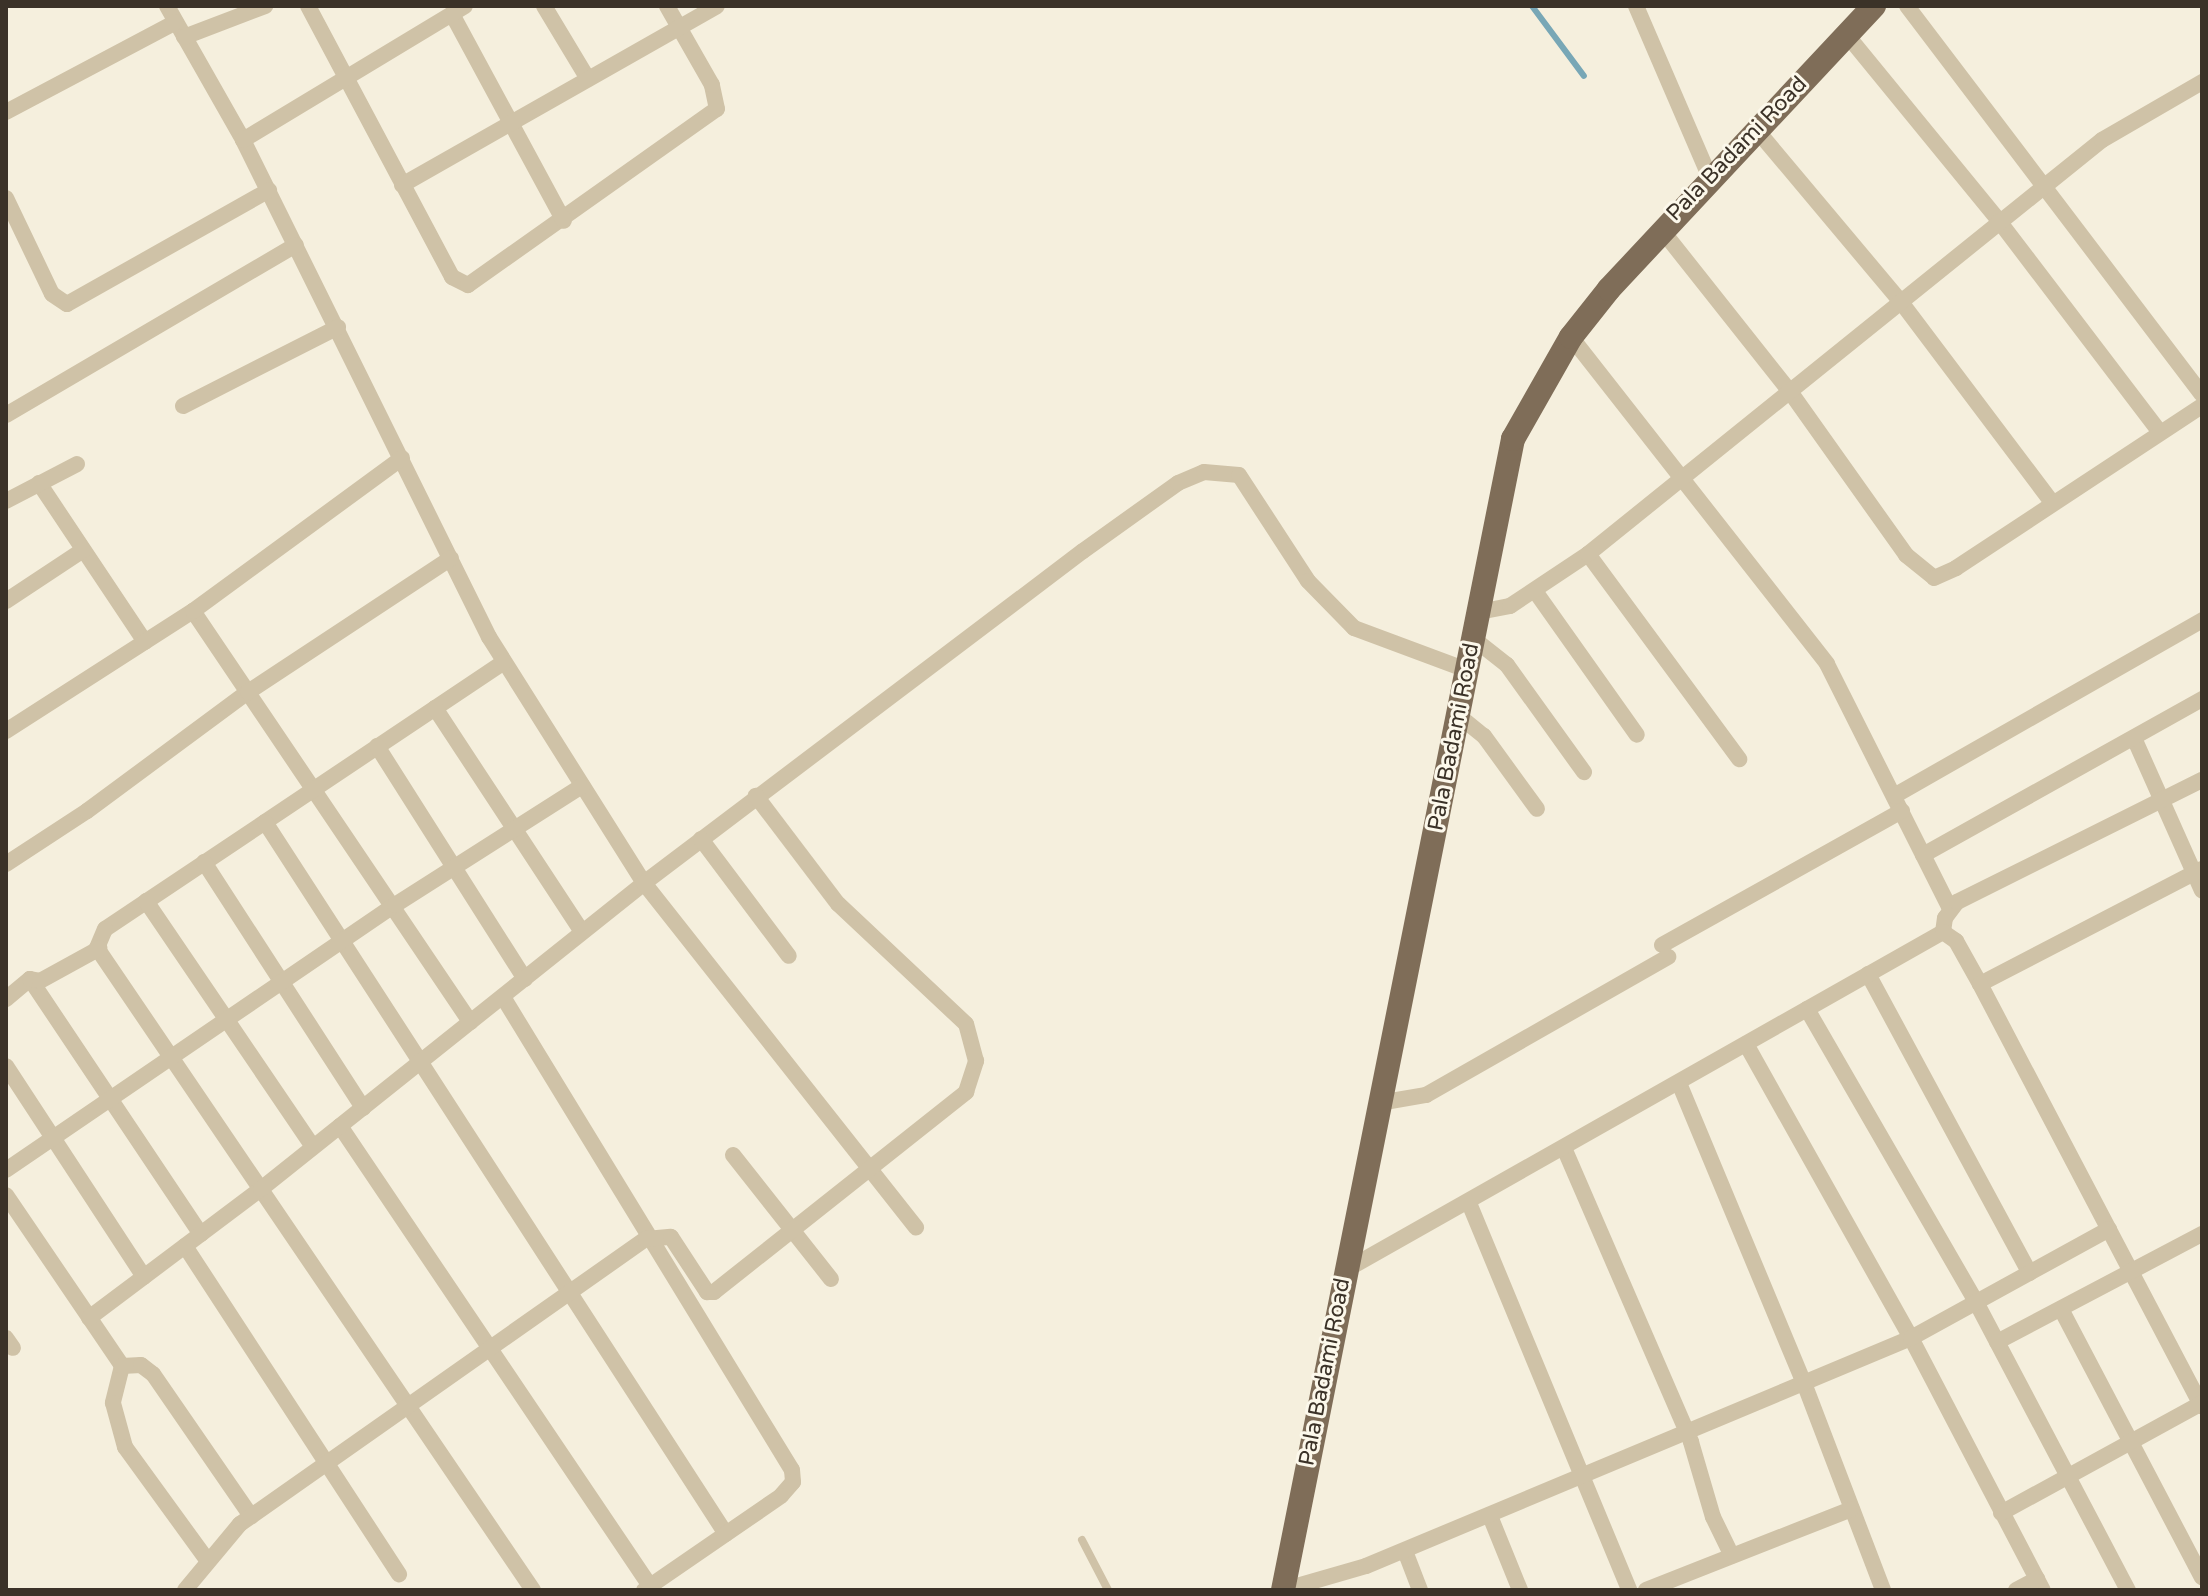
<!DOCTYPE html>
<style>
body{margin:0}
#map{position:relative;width:2208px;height:1596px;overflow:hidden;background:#f5efdd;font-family:"Varela Round",sans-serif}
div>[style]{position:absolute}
.stream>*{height:6px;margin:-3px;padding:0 3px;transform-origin:3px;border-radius:3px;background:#78a7b6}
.lane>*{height:8px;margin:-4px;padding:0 4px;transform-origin:4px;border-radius:4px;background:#cfc2a7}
.street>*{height:16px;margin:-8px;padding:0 8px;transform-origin:8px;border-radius:8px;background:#cfc2a7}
.primary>*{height:24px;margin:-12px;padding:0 12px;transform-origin:12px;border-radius:12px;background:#7f6d58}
span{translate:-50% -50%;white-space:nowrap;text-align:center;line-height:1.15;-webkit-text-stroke:6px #fcf8eb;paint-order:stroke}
.street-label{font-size:22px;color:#3b3228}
.frame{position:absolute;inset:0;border:8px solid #3b3228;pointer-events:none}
</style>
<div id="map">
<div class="stream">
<i style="left:1532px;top:6px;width:87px;rotate:53.4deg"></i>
</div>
<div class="lane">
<i style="left:1082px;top:1540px;width:56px;rotate:62.5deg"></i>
</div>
<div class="street">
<i style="left:167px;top:6px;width:154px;rotate:60.4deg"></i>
<i style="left:243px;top:140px;width:555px;rotate:63.67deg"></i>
<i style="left:489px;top:637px;width:291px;rotate:57.8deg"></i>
<i style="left:644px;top:883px;width:550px;rotate:-37.1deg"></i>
<i style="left:1083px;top:551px;width:117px;rotate:-35.6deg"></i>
<i style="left:1178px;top:483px;width:28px;rotate:-23deg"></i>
<i style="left:1204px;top:472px;width:35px;rotate:5deg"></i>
<i style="left:1239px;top:475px;width:126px;rotate:56.9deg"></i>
<i style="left:1308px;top:581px;width:66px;rotate:45.6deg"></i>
<i style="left:1354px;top:628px;width:121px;rotate:20.4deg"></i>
<i style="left:308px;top:6px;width:307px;rotate:62deg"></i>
<i style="left:452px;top:277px;width:18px;rotate:27deg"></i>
<i style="left:468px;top:285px;width:305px;rotate:-35.3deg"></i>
<i style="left:717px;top:109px;width:25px;rotate:-102deg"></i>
<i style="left:712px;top:85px;width:91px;rotate:-119.7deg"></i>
<i style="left:544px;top:6px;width:85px;rotate:58.9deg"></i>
<i style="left:1636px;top:6px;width:187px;rotate:66.7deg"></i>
<i style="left:1907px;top:6px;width:487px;rotate:52.8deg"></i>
<i style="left:452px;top:14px;width:235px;rotate:61.6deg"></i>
<i style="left:1847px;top:35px;width:240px;rotate:50.7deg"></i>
<i style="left:1999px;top:221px;width:265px;rotate:52.7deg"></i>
<i style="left:184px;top:37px;width:87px;rotate:-20.9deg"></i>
<i style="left:6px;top:112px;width:192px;rotate:-27.9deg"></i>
<i style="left:1755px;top:128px;width:227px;rotate:50deg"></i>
<i style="left:1901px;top:302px;width:249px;rotate:53deg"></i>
<i style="left:243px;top:140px;width:259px;rotate:-31.1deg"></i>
<i style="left:402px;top:185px;width:362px;rotate:-29.6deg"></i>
<i style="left:6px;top:198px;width:106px;rotate:64.4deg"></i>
<i style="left:52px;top:294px;width:18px;rotate:34deg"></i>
<i style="left:67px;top:304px;width:232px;rotate:-29.4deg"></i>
<i style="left:1661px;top:229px;width:209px;rotate:51.6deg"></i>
<i style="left:1791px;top:393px;width:199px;rotate:54.6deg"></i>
<i style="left:1906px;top:555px;width:36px;rotate:39deg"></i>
<i style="left:1934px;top:578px;width:24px;rotate:-24deg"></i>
<i style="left:1956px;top:568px;width:295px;rotate:-33.4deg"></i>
<i style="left:1571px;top:337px;width:415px;rotate:51.9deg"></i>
<i style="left:1827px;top:664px;width:274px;rotate:63.3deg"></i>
<i style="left:183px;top:406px;width:174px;rotate:-27deg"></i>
<i style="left:6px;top:415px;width:336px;rotate:-30.4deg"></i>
<i style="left:39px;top:483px;width:191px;rotate:56.3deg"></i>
<i style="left:6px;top:501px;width:80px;rotate:-27.5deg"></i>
<i style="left:1588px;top:554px;width:255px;rotate:53.6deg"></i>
<i style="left:1535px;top:591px;width:176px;rotate:54.7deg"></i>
<i style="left:6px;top:601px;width:92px;rotate:-33.5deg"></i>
<i style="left:193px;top:611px;width:496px;rotate:56deg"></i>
<i style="left:1479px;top:612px;width:32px;rotate:-11deg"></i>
<i style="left:1510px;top:606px;width:94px;rotate:-33.7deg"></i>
<i style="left:1588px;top:554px;width:660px;rotate:-38.85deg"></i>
<i style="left:2102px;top:140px;width:116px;rotate:-30.1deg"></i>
<i style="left:1474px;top:639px;width:42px;rotate:38.2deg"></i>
<i style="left:1507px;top:665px;width:132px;rotate:54.3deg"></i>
<i style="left:504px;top:662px;width:480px;rotate:146.2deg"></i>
<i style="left:105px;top:929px;width:21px;rotate:113deg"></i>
<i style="left:97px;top:948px;width:776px;rotate:55.82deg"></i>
<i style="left:435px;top:708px;width:268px;rotate:56.7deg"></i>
<i style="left:1459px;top:716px;width:32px;rotate:39deg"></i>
<i style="left:1484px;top:736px;width:90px;rotate:54deg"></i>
<i style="left:6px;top:731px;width:222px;rotate:-32.7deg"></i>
<i style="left:193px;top:611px;width:259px;rotate:-36.2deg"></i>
<i style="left:2134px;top:738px;width:167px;rotate:66deg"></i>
<i style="left:377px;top:746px;width:276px;rotate:57.6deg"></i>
<i style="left:1894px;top:796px;width:355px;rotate:-29.7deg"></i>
<i style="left:265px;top:822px;width:848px;rotate:57.08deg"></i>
<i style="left:701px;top:839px;width:146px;rotate:53.1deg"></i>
<i style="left:1923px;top:855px;width:320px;rotate:-29.2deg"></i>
<i style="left:204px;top:862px;width:293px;rotate:57.1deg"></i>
<i style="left:6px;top:864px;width:97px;rotate:-33.2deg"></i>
<i style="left:87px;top:811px;width:200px;rotate:-36.5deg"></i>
<i style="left:248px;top:692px;width:243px;rotate:-33.4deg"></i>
<i style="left:146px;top:901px;width:297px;rotate:55.8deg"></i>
<i style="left:1943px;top:932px;width:14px;rotate:-82deg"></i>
<i style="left:1945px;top:918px;width:20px;rotate:-53deg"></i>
<i style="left:1957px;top:902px;width:274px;rotate:-26.5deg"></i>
<i style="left:1662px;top:945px;width:275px;rotate:-29.2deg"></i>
<i style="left:1868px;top:974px;width:340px;rotate:61.6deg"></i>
<i style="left:30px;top:979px;width:307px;rotate:56.2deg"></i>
<i style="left:1980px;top:984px;width:250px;rotate:-27.4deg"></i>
<i style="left:503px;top:997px;width:554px;rotate:58.58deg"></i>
<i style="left:792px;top:1470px;width:12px;rotate:85deg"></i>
<i style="left:793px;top:1482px;width:18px;rotate:131deg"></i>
<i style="left:781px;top:1496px;width:166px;rotate:145.5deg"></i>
<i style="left:6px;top:999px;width:31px;rotate:-40deg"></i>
<i style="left:30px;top:979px;width:10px;rotate:11deg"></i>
<i style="left:40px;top:981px;width:68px;rotate:-28.8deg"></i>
<i style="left:1807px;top:1009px;width:338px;rotate:60deg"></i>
<i style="left:1976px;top:1302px;width:326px;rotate:62.2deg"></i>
<i style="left:1746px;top:1044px;width:337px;rotate:60.7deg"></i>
<i style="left:1911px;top:1338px;width:284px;rotate:62.4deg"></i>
<i style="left:6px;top:1066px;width:252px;rotate:56.8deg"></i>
<i style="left:1679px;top:1083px;width:325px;rotate:67.4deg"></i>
<i style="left:1804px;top:1383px;width:222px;rotate:69.1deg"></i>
<i style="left:1379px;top:1103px;width:48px;rotate:-9.7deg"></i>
<i style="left:1426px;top:1095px;width:279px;rotate:-29.7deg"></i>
<i style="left:340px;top:1126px;width:555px;rotate:56.02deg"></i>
<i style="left:1564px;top:1148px;width:320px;rotate:66.6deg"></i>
<i style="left:1691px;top:1442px;width:78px;rotate:73.7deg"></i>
<i style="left:1713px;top:1517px;width:43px;rotate:64deg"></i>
<i style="left:733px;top:1155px;width:158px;rotate:51.7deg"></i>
<i style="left:6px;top:1170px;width:471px;rotate:-34.3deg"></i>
<i style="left:395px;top:905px;width:222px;rotate:-32.5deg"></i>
<i style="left:6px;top:1195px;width:207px;rotate:55.8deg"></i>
<i style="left:122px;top:1366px;width:38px;rotate:104deg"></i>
<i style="left:113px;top:1403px;width:46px;rotate:74.7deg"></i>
<i style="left:125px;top:1447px;width:140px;rotate:54deg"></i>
<i style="left:1469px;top:1203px;width:419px;rotate:67.5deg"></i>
<i style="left:185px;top:1246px;width:392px;rotate:56.9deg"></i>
<i style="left:1344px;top:1271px;width:688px;rotate:-29.51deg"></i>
<i style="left:1943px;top:932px;width:16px;rotate:35deg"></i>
<i style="left:1956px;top:941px;width:49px;rotate:60.8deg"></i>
<i style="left:1980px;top:984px;width:477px;rotate:62.3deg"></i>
<i style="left:2061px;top:1309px;width:303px;rotate:62.3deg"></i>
<i style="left:89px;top:1318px;width:215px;rotate:-36.9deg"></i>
<i style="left:261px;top:1189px;width:490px;rotate:-38.6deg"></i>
<i style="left:644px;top:883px;width:439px;rotate:51.7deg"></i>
<i style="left:6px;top:1338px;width:12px;rotate:55deg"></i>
<i style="left:1997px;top:1342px;width:232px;rotate:-27.8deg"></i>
<i style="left:122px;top:1366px;width:19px;rotate:-3deg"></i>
<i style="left:141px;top:1365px;width:15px;rotate:37deg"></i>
<i style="left:153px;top:1374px;width:173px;rotate:55.4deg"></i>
<i style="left:2001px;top:1513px;width:229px;rotate:-28.7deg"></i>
<i style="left:1490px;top:1516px;width:80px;rotate:67.9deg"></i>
<i style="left:1405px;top:1551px;width:42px;rotate:69deg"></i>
<i style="left:185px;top:1590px;width:86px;rotate:-50.2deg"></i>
<i style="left:240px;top:1524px;width:496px;rotate:-35.1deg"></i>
<i style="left:646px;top:1239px;width:25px;rotate:-5deg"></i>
<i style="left:671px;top:1237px;width:66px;rotate:56.8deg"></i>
<i style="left:707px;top:1292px;width:7px"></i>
<i style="left:714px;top:1292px;width:322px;rotate:-38.4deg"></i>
<i style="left:966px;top:1092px;width:33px;rotate:-72deg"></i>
<i style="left:976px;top:1061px;width:38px;rotate:-105deg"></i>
<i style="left:966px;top:1024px;width:175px;rotate:-136.8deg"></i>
<i style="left:838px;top:904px;width:136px;rotate:-127.2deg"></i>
<i style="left:1283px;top:1590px;width:86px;rotate:-16.1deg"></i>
<i style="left:1366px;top:1566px;width:591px;rotate:-22.7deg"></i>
<i style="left:1911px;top:1338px;width:226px;rotate:-28.8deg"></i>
<i style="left:1646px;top:1590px;width:221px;rotate:-21.5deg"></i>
<i style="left:2016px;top:1590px;width:24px;rotate:-28deg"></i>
</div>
<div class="primary">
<i style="left:1283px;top:1590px;width:1174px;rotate:-78.7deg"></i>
<i style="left:1513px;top:439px;width:117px;rotate:-60.4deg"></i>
<i style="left:1571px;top:337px;width:61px;rotate:-51.6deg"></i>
<i style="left:1609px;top:289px;width:388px;rotate:-46.9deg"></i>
</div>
<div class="street-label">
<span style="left:1737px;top:149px;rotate:-46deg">Pala Badami Road</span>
<span style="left:1454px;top:737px;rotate:-79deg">Pala Badami Road</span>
<span style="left:1325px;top:1372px;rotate:-79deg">Pala Badami Road</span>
</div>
<div class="frame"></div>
</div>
